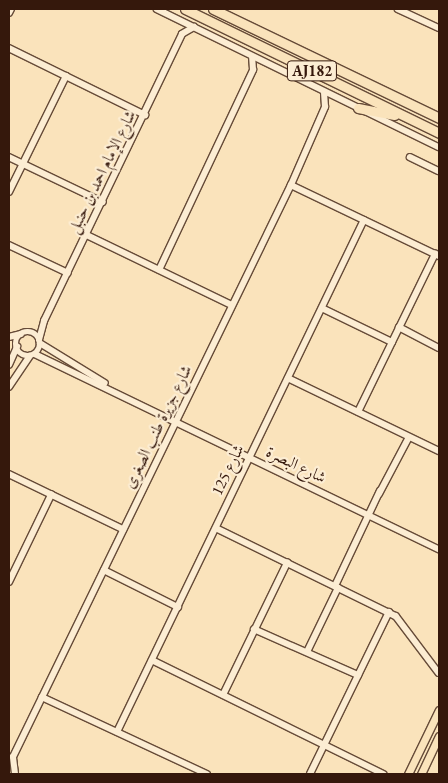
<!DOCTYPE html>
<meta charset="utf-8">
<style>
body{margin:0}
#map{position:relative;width:448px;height:783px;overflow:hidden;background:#fae3bb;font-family:"EB Garamond",Amiri,serif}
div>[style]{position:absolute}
.roads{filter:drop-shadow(1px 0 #664b38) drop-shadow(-1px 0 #664b38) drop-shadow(0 1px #664b38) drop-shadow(0 -1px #664b38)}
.minor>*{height:5.5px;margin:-2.75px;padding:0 2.75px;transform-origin:2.75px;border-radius:2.75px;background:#fcedd3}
.minor>.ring{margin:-2.75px;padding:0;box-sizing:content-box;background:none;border:5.5px solid #fcedd3;border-radius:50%}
.major>*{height:7px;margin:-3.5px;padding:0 3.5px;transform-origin:3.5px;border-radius:3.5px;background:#fae3bb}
.highway>*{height:9px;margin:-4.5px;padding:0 4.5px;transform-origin:4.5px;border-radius:4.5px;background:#fae3bb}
span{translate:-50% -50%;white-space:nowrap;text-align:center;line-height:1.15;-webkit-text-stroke:4.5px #fcedd3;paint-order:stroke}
.shield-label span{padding:1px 4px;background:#fcedd3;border:1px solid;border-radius:4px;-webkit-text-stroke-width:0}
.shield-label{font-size:15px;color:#35180c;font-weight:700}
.street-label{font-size:16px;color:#35180c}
.frame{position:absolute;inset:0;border:10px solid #35180c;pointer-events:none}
</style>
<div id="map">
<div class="roads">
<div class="minor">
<i style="left:157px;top:9px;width:314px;rotate:26.1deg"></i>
<i style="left:398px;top:9px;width:45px;rotate:24.9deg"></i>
<i style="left:9px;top:13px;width:4px;rotate:-63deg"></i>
<i style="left:9px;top:48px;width:152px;rotate:26.2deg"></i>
<i style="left:9px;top:157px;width:104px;rotate:25.6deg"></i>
<i style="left:410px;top:157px;width:32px;rotate:26deg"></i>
<i style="left:291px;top:185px;width:164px;rotate:25.6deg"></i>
<i style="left:9px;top:192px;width:129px;rotate:-63.8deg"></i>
<i style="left:87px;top:235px;width:161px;rotate:25.8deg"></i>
<i style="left:9px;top:245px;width:65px;rotate:25.4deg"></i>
<i style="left:159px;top:270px;width:221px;rotate:-64.8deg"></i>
<i style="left:253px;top:70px;width:13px;rotate:-94deg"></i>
<i style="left:322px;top:308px;width:78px;rotate:25.9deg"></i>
<i style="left:399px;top:327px;width:45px;rotate:27.7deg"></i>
<i class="ring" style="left:16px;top:332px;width:18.5px;height:18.5px"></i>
<i style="left:9px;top:337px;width:12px;rotate:-14deg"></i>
<i style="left:39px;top:340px;width:20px;rotate:-75deg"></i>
<i style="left:44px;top:321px;width:318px;rotate:-64.3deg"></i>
<i style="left:182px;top:34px;width:14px;rotate:-30deg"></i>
<i style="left:40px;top:343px;width:76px;rotate:31.6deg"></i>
<i style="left:35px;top:354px;width:449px;rotate:25.8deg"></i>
<i style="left:9px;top:365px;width:20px;rotate:-66deg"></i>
<i style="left:288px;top:378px;width:168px;rotate:25.8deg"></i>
<i style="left:9px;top:387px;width:37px;rotate:-56deg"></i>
<i style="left:358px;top:412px;width:176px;rotate:-64deg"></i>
<i style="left:9px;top:474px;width:127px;rotate:25.8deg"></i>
<i style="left:379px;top:494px;width:64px;rotate:-62.2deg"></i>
<i style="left:216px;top:528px;width:200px;rotate:26.1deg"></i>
<i style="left:396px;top:616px;width:71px;rotate:53deg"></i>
<i style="left:104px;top:570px;width:83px;rotate:26.6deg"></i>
<i style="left:9px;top:582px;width:97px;rotate:-64.2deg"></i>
<i style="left:335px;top:586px;width:105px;rotate:-64.7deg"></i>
<i style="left:254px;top:629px;width:114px;rotate:23.9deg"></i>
<i style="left:307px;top:652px;width:71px;rotate:-64.2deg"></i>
<i style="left:152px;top:660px;width:258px;rotate:26.2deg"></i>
<i style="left:223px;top:695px;width:147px;rotate:-64.1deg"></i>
<i style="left:42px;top:697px;width:182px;rotate:25deg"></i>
<i style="left:117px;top:732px;width:568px;rotate:-64.25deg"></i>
<i style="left:15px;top:774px;width:17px;rotate:-97deg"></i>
<i style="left:13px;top:757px;width:636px;rotate:-64.08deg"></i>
<i style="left:291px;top:185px;width:85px;rotate:-66.4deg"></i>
<i style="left:325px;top:107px;width:15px;rotate:-94deg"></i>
<i style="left:310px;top:774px;width:180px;rotate:-64deg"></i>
</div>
<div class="major">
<i style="left:408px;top:774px;width:71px;rotate:-64.2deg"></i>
<i style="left:421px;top:774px;width:42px;rotate:-64.7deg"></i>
</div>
<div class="highway">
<i style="left:185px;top:9px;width:283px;rotate:26deg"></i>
<i style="left:213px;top:9px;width:251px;rotate:25.7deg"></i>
<i style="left:358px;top:108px;width:37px;rotate:11deg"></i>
</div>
</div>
<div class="shield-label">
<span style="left:312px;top:71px">AJ182</span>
</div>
<div class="street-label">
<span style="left:102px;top:172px;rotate:-64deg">شارع الإمام احمد بن حنبل</span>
<span style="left:158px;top:427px;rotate:-64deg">شارع جزيرة طنب الصغرى</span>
<span style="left:296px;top:465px;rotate:26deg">شارع البصرة</span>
<span style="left:228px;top:470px;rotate:-64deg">شارع 125</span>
</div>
<div class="frame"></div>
</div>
